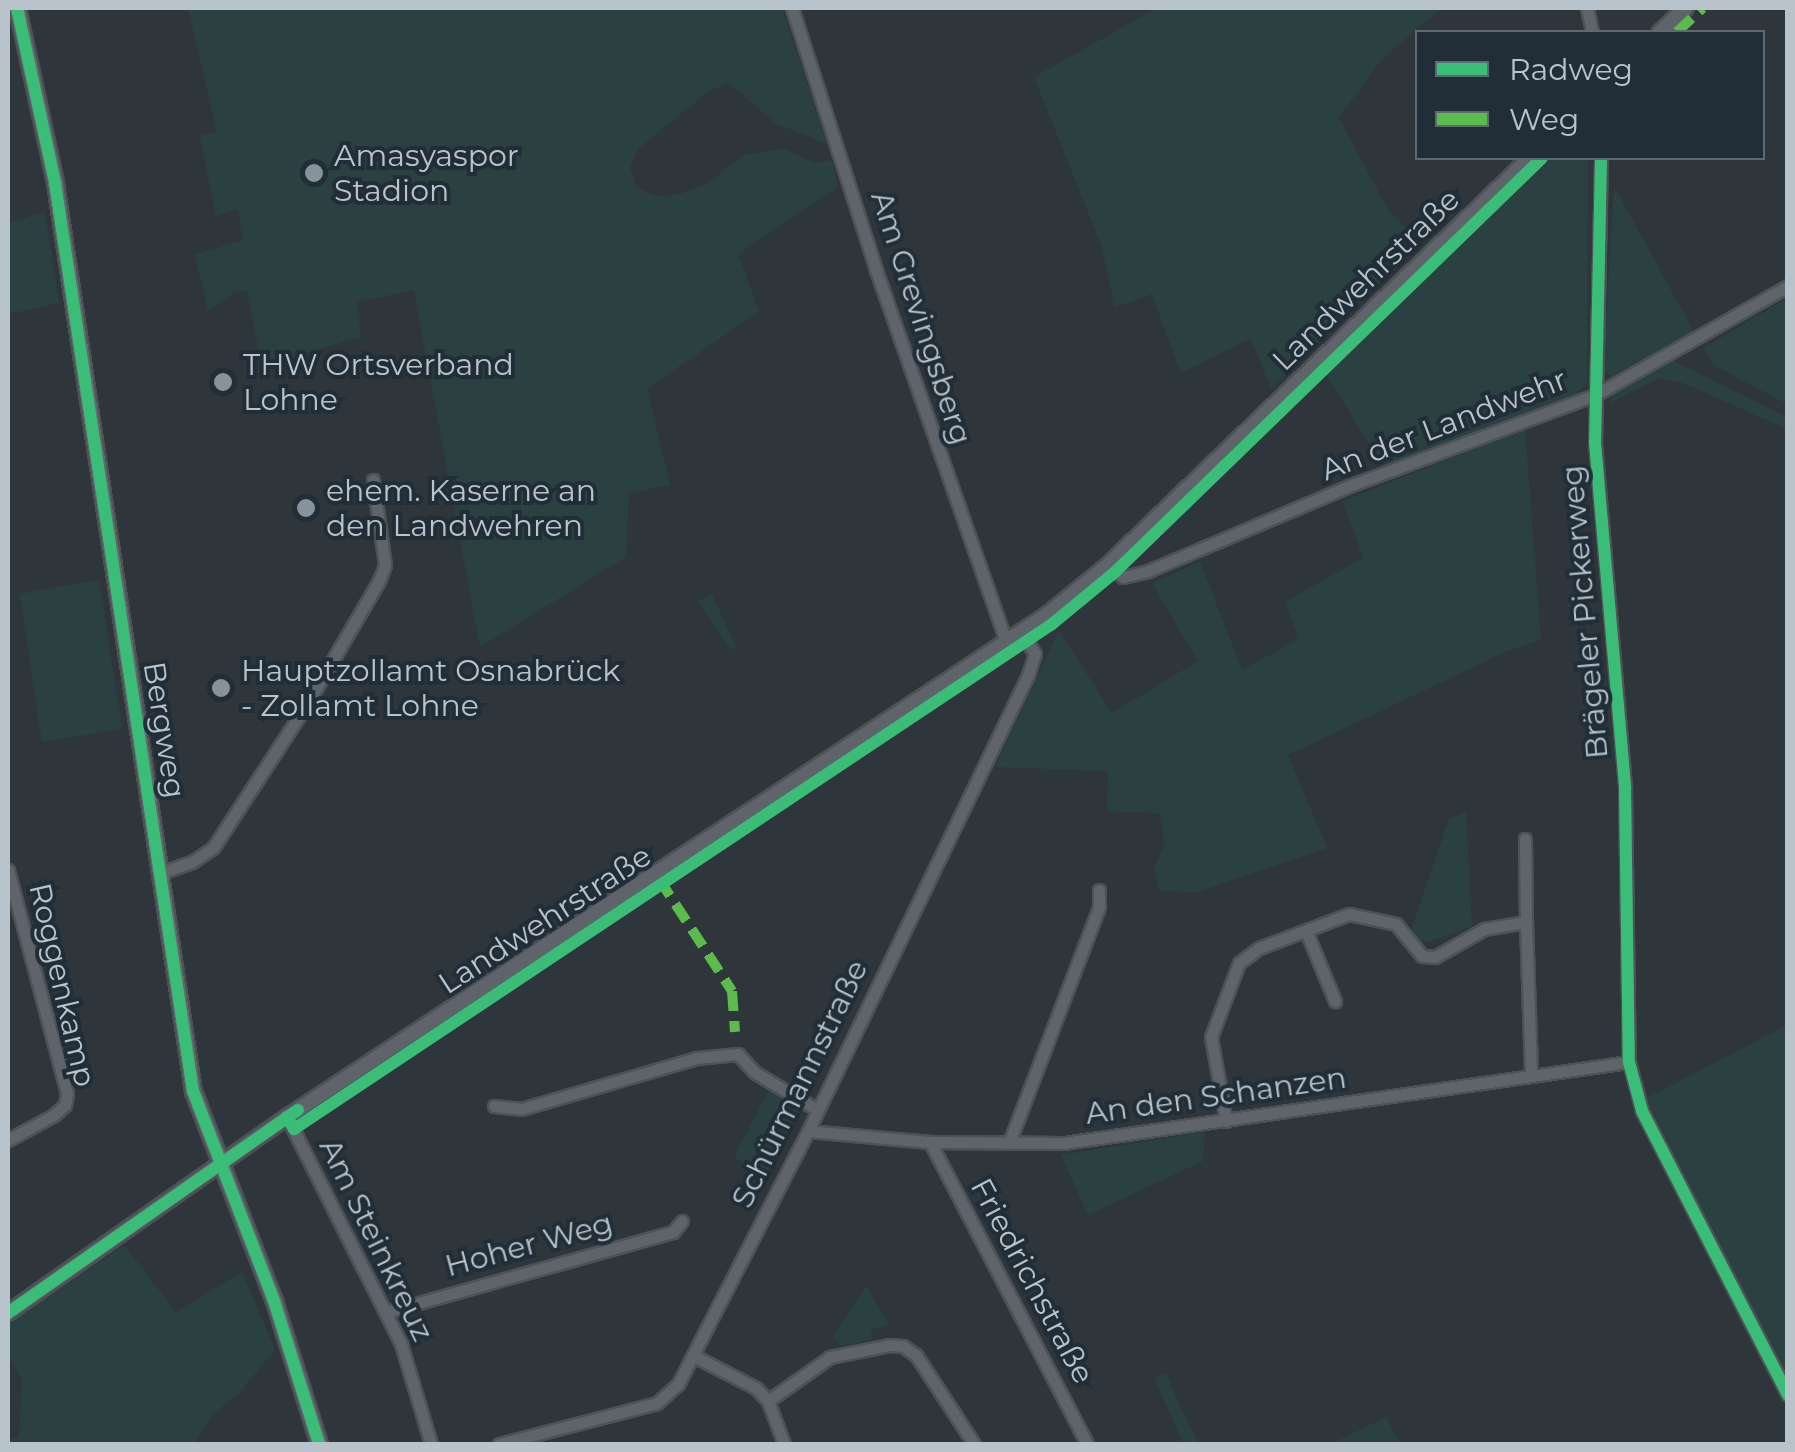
<!DOCTYPE html>
<meta charset="utf-8">
<style>
body{margin:0}
#map{position:relative;width:1795px;height:1452px;overflow:hidden;background:#2e363c;font-family:Montserrat,sans-serif}
div>[style]{position:absolute}
.green>*{inset:0;background:#2b4141}
.roads{filter:drop-shadow(2px 0 #4c5256) drop-shadow(-2px 0 #4c5256) drop-shadow(0 2px #4c5256) drop-shadow(0 -2px #4c5256)}
.minor>*{height:11px;margin:-5.5px;padding:0 5.5px;transform-origin:5.5px;border-radius:5.5px;background:#5e646a}
.tertiary>*{height:14px;margin:-7px;padding:0 7px;transform-origin:7px;border-radius:7px;background:#5e646a}
.secondary>*{height:15px;margin:-7.5px;padding:0 7.5px;transform-origin:7.5px;border-radius:7.5px;background:#62686e}
.quiet>*{height:10px;margin-top:-5px;transform-origin:0;background:repeating-linear-gradient(90deg,#5cbc4b 0 20px,transparent 0 30px)}
.cycleway>*{height:12px;margin:-6px;padding:0 6px;transform-origin:6px;border-radius:6px;background:#3abd76}
.dots>*{width:28px;height:28px;translate:-50% -50%;box-sizing:border-box;border:5px solid #212d37;border-radius:50%}
span{translate:-50% -50%;white-space:nowrap;text-align:center;line-height:1.15;-webkit-text-stroke:8px #212d37;paint-order:stroke}
.poi-label{font-size:30px;color:#b9c3cc}
.left{translate:0 -50%;text-align:left}
.street-label{font-size:30px;color:#b9c3cc}
.frame{position:absolute;inset:0;border:10px solid #b9c3cc;pointer-events:none}
.legend{position:absolute;left:1415px;top:30px;width:350px;height:130px;box-sizing:border-box;background:#212d37;border:2px solid #5e6973;margin:0;padding:12px 18px;list-style:none;font-size:30px;color:#b9c3cc}
.legend li{display:flex;align-items:center;gap:20px;height:50px}
.legend b{width:50px;border:2px solid #5e6973}
</style>
<div id="map">
<div class="green">
<i style="clip-path:polygon(188px 8px,782px 8px,827px 144px,777px 124px,729px 83px,710px 90px,638px 149px,630px 168px,637px 187px,654px 196px,677px 195px,705px 185px,744px 155px,784px 149px,815px 163px,832px 160px,838px 187px,738px 254px,759px 312px,647px 388px,670px 485px,629px 493px,626px 557px,480px 647px,414px 290px,357px 302px,361px 337px,262px 366px,247px 290px,234px 293px,208px 311px,195px 255px,243px 240px,238px 209px,216px 216px,200px 136px,217px 132px)"></i>
<i style="clip-path:polygon(1157px 8px,1442px 8px,1381px 60px,1339px 118px,1389px 212px,1422px 242px,1271px 389px,1251px 338px,1181px 373px,1152px 294px,1115px 307px,1102px 247px,1034px 77px)"></i>
<i style="clip-path:polygon(1552px 158px,1588px 158px,1587px 383px,1576px 395px,1384px 467px,1325px 373px)"></i>
<i style="clip-path:polygon(1614px 186px,1694px 332px,1611px 376px,1603px 368px)"></i>
<i style="clip-path:polygon(45px 212px,59px 303px,8px 314px,8px 223px)"></i>
<i style="clip-path:polygon(1787px 298px,1787px 404px,1715px 366px,1704px 348px)"></i>
<i style="clip-path:polygon(1674px 361px,1787px 417px,1787px 429px,1681px 382px,1659px 378px,1610px 403px,1613px 392px,1660px 363px)"></i>
<i style="clip-path:polygon(1525px 429px,1541px 640px,1505px 652px,1288px 755px,1327px 848px,1198px 892px,1160px 891px,1154px 870px,1164px 845px,1161px 813px,1107px 811px,1108px 771px,995px 767px,1059px 631px,1112px 713px,1198px 661px,1152px 583px,1200px 562px,1242px 670px,1299px 639px,1285px 602px,1363px 558px,1343px 501px)"></i>
<i style="clip-path:polygon(99px 580px,122px 729px,42px 742px,20px 594px)"></i>
<i style="clip-path:polygon(712px 594px,736px 647px,730px 650px,698px 601px)"></i>
<i style="clip-path:polygon(1466px 812px,1472px 926px,1431px 941px,1416px 941px,1410px 934px,1449px 819px)"></i>
<i style="clip-path:polygon(1787px 1025px,1787px 1385px,1647px 1098px)"></i>
<i style="clip-path:polygon(769px 1090px,800px 1108px,767px 1174px,734px 1157px)"></i>
<i style="clip-path:polygon(1205px 1132px,1203px 1161px,1088px 1215px,1061px 1155px)"></i>
<i style="clip-path:polygon(124px 1245px,176px 1312px,242px 1272px,275px 1350px,238px 1394px,213px 1414px,193px 1444px,8px 1444px,8px 1440px,19px 1437px,22px 1378px,8px 1356px,8px 1325px)"></i>
<i style="clip-path:polygon(866px 1286px,890px 1325px,870px 1330px,873px 1339px,842px 1346px,832px 1338px)"></i>
<i style="clip-path:polygon(1167px 1374px,1177px 1400px,1199px 1444px,1183px 1443px,1154px 1377px)"></i>
<i style="clip-path:polygon(1386px 1417px,1400px 1444px,1331px 1444px)"></i>
</div>
<div class="roads">
<div class="minor">
<i style="left:792px;top:8px;width:275px;rotate:72.2deg"></i>
<i style="left:876px;top:270px;width:394px;rotate:70.7deg"></i>
<i style="left:1587px;top:8px;width:25px;rotate:78deg"></i>
<i style="left:1601px;top:158px;width:285px;rotate:91.2deg"></i>
<i style="left:1595px;top:443px;width:347px;rotate:85deg"></i>
<i style="left:1625px;top:789px;width:273px;rotate:89.2deg"></i>
<i style="left:1629px;top:1062px;width:51px;rotate:75.1deg"></i>
<i style="left:1642px;top:1111px;width:319px;rotate:62.8deg"></i>
<i style="left:1108px;top:565px;width:19px;rotate:39deg"></i>
<i style="left:1123px;top:577px;width:26px;rotate:-13deg"></i>
<i style="left:1148px;top:571px;width:218px;rotate:-22.9deg"></i>
<i style="left:1349px;top:486px;width:262px;rotate:-20.3deg"></i>
<i style="left:1595px;top:395px;width:222px;rotate:-29.5deg"></i>
<i style="left:1525px;top:839px;width:83px;rotate:89.3deg"></i>
<i style="left:8px;top:870px;width:231px;rotate:75.2deg"></i>
<i style="left:67px;top:1093px;width:12px;rotate:99deg"></i>
<i style="left:65px;top:1105px;width:15px;rotate:138deg"></i>
<i style="left:54px;top:1115px;width:52px;rotate:151.5deg"></i>
<i style="left:161px;top:873px;width:33px;rotate:-20deg"></i>
<i style="left:192px;top:862px;width:25px;rotate:-34deg"></i>
<i style="left:213px;top:848px;width:172px;rotate:-56.9deg"></i>
<i style="left:307px;top:704px;width:143px;rotate:-59.7deg"></i>
<i style="left:379px;top:581px;width:17px;rotate:-69deg"></i>
<i style="left:385px;top:565px;width:86px;rotate:-98deg"></i>
<i style="left:1306px;top:931px;width:76px;rotate:67.5deg"></i>
<i style="left:494px;top:1106px;width:27px;rotate:6deg"></i>
<i style="left:521px;top:1109px;width:183px;rotate:-16.2deg"></i>
<i style="left:697px;top:1058px;width:41px;rotate:-5.6deg"></i>
<i style="left:738px;top:1054px;width:24px;rotate:48deg"></i>
<i style="left:754px;top:1072px;width:72px;rotate:30.8deg"></i>
<i style="left:287px;top:1117px;width:254px;rotate:63.3deg"></i>
<i style="left:401px;top:1344px;width:104px;rotate:73.3deg"></i>
<i style="left:1226px;top:1121px;width:85px;rotate:-100.1deg"></i>
<i style="left:1211px;top:1037px;width:79px;rotate:-69.3deg"></i>
<i style="left:1239px;top:963px;width:25px;rotate:-37deg"></i>
<i style="left:1259px;top:948px;width:96px;rotate:-20.7deg"></i>
<i style="left:1349px;top:914px;width:48px;rotate:12deg"></i>
<i style="left:1396px;top:924px;width:41px;rotate:50.9deg"></i>
<i style="left:1422px;top:956px;width:13px;rotate:4deg"></i>
<i style="left:1435px;top:957px;width:56px;rotate:-29.7deg"></i>
<i style="left:1484px;top:929px;width:43px;rotate:-9.5deg"></i>
<i style="left:1526px;top:922px;width:152px;rotate:88.1deg"></i>
<i style="left:808px;top:1131px;width:122px;rotate:5.2deg"></i>
<i style="left:930px;top:1142px;width:134px;rotate:0.4deg"></i>
<i style="left:1064px;top:1143px;width:571px;rotate:-8.16deg"></i>
<i style="left:930px;top:1142px;width:340px;rotate:62.5deg"></i>
<i style="left:1009px;top:1143px;width:253px;rotate:-69.1deg"></i>
<i style="left:1099px;top:907px;width:17px;rotate:-90deg"></i>
<i style="left:386px;top:1312px;width:298px;rotate:-15.6deg"></i>
<i style="left:673px;top:1232px;width:14px;rotate:-51deg"></i>
<i style="left:694px;top:1356px;width:70px;rotate:27.3deg"></i>
<i style="left:756px;top:1388px;width:18px;rotate:47deg"></i>
<i style="left:768px;top:1401px;width:46px;rotate:69.6deg"></i>
<i style="left:768px;top:1401px;width:76px;rotate:-35.4deg"></i>
<i style="left:830px;top:1357px;width:60px;rotate:-11.5deg"></i>
<i style="left:889px;top:1345px;width:14px;rotate:4deg"></i>
<i style="left:903px;top:1346px;width:16px;rotate:35deg"></i>
<i style="left:916px;top:1355px;width:106px;rotate:56.9deg"></i>
<i style="left:499px;top:1444px;width:163px;rotate:-14.5deg"></i>
<i style="left:657px;top:1403px;width:28px;rotate:-42deg"></i>
<i style="left:678px;top:1384px;width:284px;rotate:-62.8deg"></i>
<i style="left:808px;top:1131px;width:506px;rotate:-64.24deg"></i>
<i style="left:1028px;top:675px;width:22px;rotate:-72deg"></i>
<i style="left:1035px;top:654px;width:26px;rotate:-122deg"></i>
</div>
<div class="tertiary">
<i style="left:1660px;top:32px;width:35px;rotate:-43deg"></i>
<i style="left:8px;top:1313px;width:341px;rotate:-35.1deg"></i>
<i style="left:287px;top:1117px;width:912px;rotate:-33.46deg"></i>
<i style="left:1048px;top:614px;width:77px;rotate:-39.2deg"></i>
<i style="left:1108px;top:565px;width:586px;rotate:-43.96deg"></i>
</div>
<div class="secondary">
<i style="left:17px;top:8px;width:179px;rotate:77.7deg"></i>
<i style="left:55px;top:183px;width:918px;rotate:81.36deg"></i>
<i style="left:193px;top:1091px;width:225px;rotate:68.9deg"></i>
<i style="left:274px;top:1301px;width:150px;rotate:72.5deg"></i>
</div>
</div>
<div class="quiet">
<i style="left:1677px;top:32px;width:35px;rotate:-43deg"></i>
<i style="left:659px;top:879px;width:134px;rotate:56.9deg"></i>
<i style="left:732px;top:991px;width:41px;rotate:85.8deg"></i>
</div>
<div class="cycleway">
<i style="left:17px;top:8px;width:179px;rotate:77.7deg"></i>
<i style="left:55px;top:183px;width:918px;rotate:81.36deg"></i>
<i style="left:193px;top:1091px;width:225px;rotate:68.9deg"></i>
<i style="left:274px;top:1301px;width:150px;rotate:72.5deg"></i>
<i style="left:1601px;top:158px;width:285px;rotate:91.2deg"></i>
<i style="left:1595px;top:443px;width:347px;rotate:85deg"></i>
<i style="left:1625px;top:789px;width:273px;rotate:89.2deg"></i>
<i style="left:1629px;top:1062px;width:51px;rotate:75.1deg"></i>
<i style="left:1642px;top:1111px;width:319px;rotate:62.8deg"></i>
<i style="left:287px;top:1117px;width:14px;rotate:60deg"></i>
<i style="left:294px;top:1129px;width:911px;rotate:-33.67deg"></i>
<i style="left:1052px;top:624px;width:82px;rotate:-39.5deg"></i>
<i style="left:1115px;top:572px;width:595px;rotate:-44.11deg"></i>
<i style="left:8px;top:1313px;width:354px;rotate:-35deg"></i>
</div>
<div class="dots">
<i style="left:314px;top:173px;background:#88929a"></i>
<i style="left:223px;top:382px;background:#88929a"></i>
<i style="left:306px;top:508px;background:#88929a"></i>
<i style="left:221px;top:688px;background:#88929a"></i>
</div>
<div class="poi-label">
<span class="left" style="left:334px;top:173px">Amasyaspor<br>Stadion</span>
<span class="left" style="left:243px;top:382px">THW Ortsverband<br>Lohne</span>
<span class="left" style="left:326px;top:508px">ehem. Kaserne an<br>den Landwehren</span>
<span class="left" style="left:241px;top:688px">Hauptzollamt Osnabrück<br>- Zollamt Lohne</span>
</div>
<div class="street-label">
<span style="left:1366px;top:280px;rotate:-44deg">Landwehrstraße</span>
<span style="left:921px;top:318px;rotate:72deg">Am Grevingsberg</span>
<span style="left:1444px;top:425px;rotate:-21deg">An der Landwehr</span>
<span style="left:1585px;top:612px;rotate:-95deg">Brägeler Pickerweg</span>
<span style="left:164px;top:730px;rotate:81deg">Bergweg</span>
<span style="left:545px;top:920px;rotate:-33deg">Landwehrstraße</span>
<span style="left:62px;top:985px;rotate:77deg">Roggenkamp</span>
<span style="left:800px;top:1084px;rotate:-64deg">Schürmannstraße</span>
<span style="left:1216px;top:1096px;rotate:-8deg">An den Schanzen</span>
<span style="left:376px;top:1240px;rotate:64deg">Am Steinkreuz</span>
<span style="left:529px;top:1245px;rotate:-15deg">Hoher Weg</span>
<span style="left:1032px;top:1281px;rotate:62deg">Friedrichstraße</span>
</div>
<div class="frame"></div>
<ul class="legend">
<li><b style="height:12px;background:#3abd76"></b>Radweg</li>
<li><b style="height:12px;background:#5cbc4b"></b>Weg</li>
</ul>
</div>
